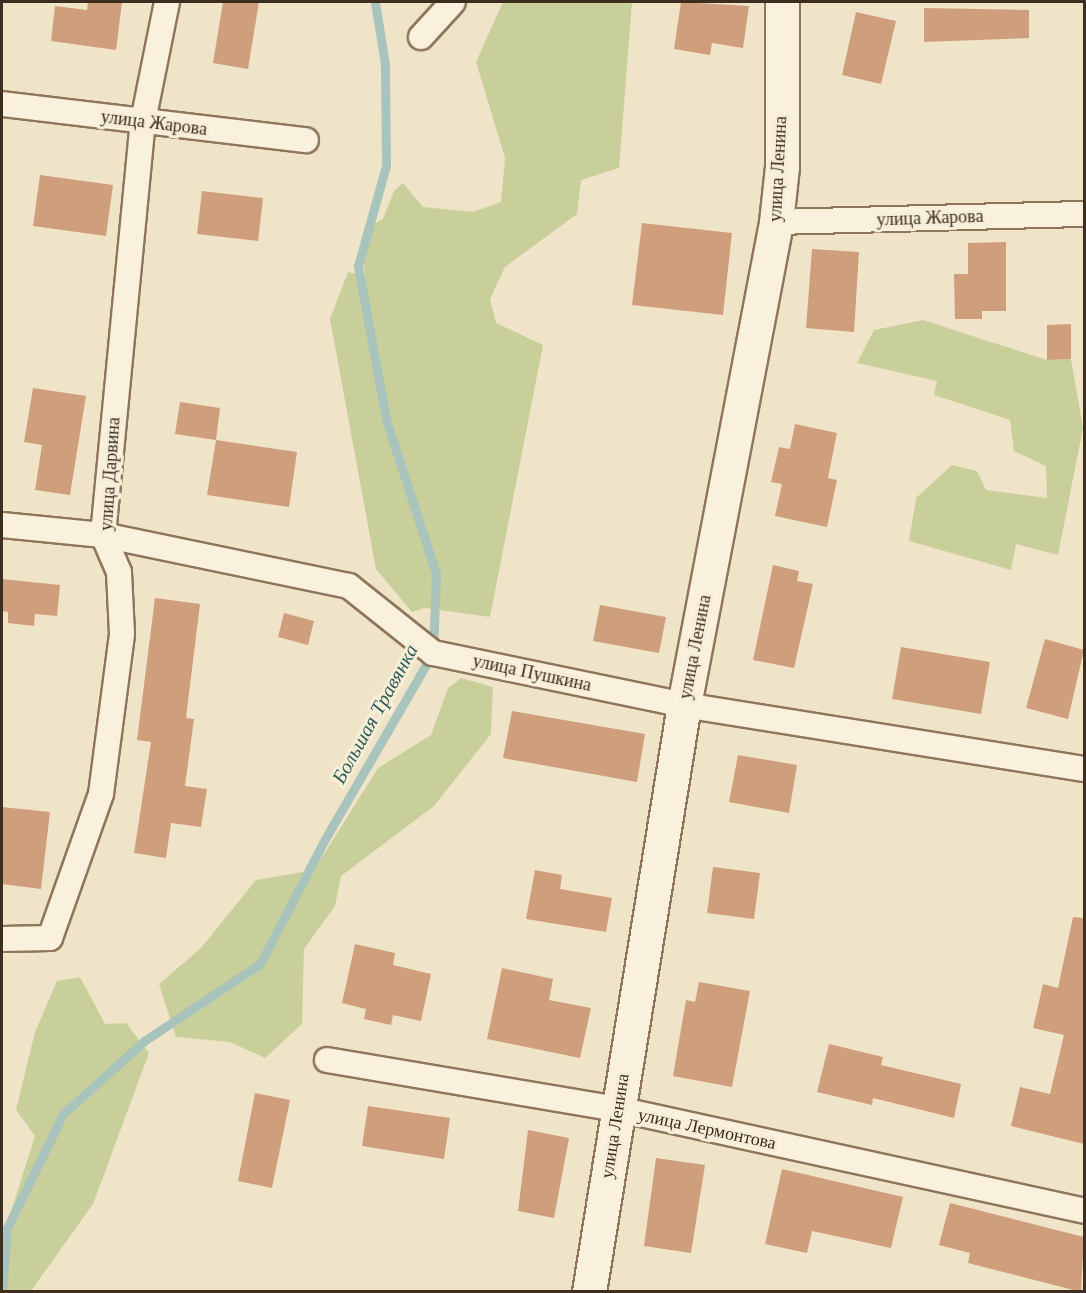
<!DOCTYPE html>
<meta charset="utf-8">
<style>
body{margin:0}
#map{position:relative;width:1086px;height:1293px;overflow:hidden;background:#f0e4c8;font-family:Georgia,serif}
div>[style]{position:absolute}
.green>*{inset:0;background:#c9cf9b}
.stream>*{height:9px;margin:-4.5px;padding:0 4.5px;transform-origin:4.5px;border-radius:4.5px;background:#a9c4bc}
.building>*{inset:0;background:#cf9f7d}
.roads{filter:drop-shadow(2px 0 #8d765c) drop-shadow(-2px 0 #8d765c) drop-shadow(0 2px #8d765c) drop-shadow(0 -2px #8d765c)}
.street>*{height:24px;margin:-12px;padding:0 12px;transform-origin:12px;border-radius:12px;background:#faf1dc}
.secondary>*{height:33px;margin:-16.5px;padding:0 16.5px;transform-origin:16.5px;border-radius:16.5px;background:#faf1dc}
span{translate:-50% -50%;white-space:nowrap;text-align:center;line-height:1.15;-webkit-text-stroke:6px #f7eed8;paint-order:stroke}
.street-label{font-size:18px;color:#3d2e20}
.water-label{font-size:20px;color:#2f5d5a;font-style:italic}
.frame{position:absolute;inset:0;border:3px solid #3d2e20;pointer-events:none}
</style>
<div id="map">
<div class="green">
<i style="clip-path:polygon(503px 2px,632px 2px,619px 168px,581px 180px,577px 214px,505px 267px,490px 299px,496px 323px,543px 345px,490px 617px,425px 608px,412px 612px,376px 569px,330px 319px,348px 272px,365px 276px,363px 259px,372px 225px,383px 219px,394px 191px,403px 183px,423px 207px,473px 212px,501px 202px,505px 158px,476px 62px)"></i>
<i style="clip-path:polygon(923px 320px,1047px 360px,1071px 359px,1083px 428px,1058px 555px,1016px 544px,1011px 570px,909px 541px,916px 498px,952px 465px,977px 471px,986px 490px,1047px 498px,1046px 466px,1014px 451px,1010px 420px,934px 395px,937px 381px,857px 363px,874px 330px)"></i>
<i style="clip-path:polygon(461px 678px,493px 687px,491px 734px,434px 806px,341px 876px,335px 906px,304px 949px,302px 1024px,265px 1058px,230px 1042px,176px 1037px,159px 984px,201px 948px,256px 880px,314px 870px,378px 768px,431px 735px,448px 688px)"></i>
<i style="clip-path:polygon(80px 977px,105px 1024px,126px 1023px,149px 1053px,93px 1204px,31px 1291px,2px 1291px,2px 1240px,35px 1136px,16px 1110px,35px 1032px,57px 981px)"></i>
</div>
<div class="stream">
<i style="left:2px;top:1290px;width:62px;rotate:-85.4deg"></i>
<i style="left:7px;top:1228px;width:127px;rotate:-63.8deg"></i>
<i style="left:63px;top:1114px;width:109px;rotate:-42deg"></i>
<i style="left:144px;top:1041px;width:139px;rotate:-33.6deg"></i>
<i style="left:260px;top:964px;width:141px;rotate:-62.5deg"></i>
<i style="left:325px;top:839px;width:215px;rotate:-59.9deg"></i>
<i style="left:433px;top:653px;width:79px;rotate:-87.8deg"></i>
<i style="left:436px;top:574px;width:163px;rotate:-107.9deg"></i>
<i style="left:386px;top:419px;width:156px;rotate:-100.4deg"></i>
<i style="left:358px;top:266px;width:104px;rotate:-74.4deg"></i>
<i style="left:386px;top:166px;width:102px;rotate:-90.6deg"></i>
<i style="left:385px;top:64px;width:63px;rotate:-99.2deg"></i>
</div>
<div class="building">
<i style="clip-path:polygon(88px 2px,122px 2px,116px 50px,51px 41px,55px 6px,87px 10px)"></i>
<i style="clip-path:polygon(223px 2px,259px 2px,248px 69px,213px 63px)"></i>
<i style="clip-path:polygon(681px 2px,749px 6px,743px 48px,712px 43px,710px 55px,674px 49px)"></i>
<i style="clip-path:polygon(924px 8px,1029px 10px,1029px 38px,924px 42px)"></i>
<i style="clip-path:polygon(856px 12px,896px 21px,881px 84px,842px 75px)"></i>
<i style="clip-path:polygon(40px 175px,113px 185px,106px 236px,33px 226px)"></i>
<i style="clip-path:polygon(202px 191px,263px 198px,258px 241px,197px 234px)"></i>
<i style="clip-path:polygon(642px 223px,732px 233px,723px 315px,632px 305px)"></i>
<i style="clip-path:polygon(1006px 242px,1006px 311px,982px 311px,982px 319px,955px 319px,954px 274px,968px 274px,968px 243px)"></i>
<i style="clip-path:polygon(812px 249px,859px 252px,854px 332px,806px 328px)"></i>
<i style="clip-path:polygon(1071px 324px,1071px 359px,1047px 360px,1047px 325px)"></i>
<i style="clip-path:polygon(33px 388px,86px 396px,70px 495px,35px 490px,42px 445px,24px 442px)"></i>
<i style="clip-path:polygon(180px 402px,220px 408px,216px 440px,175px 434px)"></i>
<i style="clip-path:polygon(795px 424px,837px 433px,828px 478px,837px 480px,827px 527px,775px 516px,782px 484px,771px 482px,779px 447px,790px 449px)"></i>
<i style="clip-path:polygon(216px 440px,297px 452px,289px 507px,207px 495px)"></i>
<i style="clip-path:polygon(773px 565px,799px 571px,797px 581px,813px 584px,794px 668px,753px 660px)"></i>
<i style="clip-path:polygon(2px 579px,60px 585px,57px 616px,35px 614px,34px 626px,8px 623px,8px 612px,2px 611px)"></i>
<i style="clip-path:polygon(155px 598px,200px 604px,186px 718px,194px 719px,185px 786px,207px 789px,201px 827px,171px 823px,166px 858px,134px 853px,151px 742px,137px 740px)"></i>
<i style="clip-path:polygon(600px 605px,666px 617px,659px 653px,593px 641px)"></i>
<i style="clip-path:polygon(284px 613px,314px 621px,308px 645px,278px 637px)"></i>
<i style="clip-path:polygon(1045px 639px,1084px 650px,1068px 719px,1026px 708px)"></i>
<i style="clip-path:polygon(901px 647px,990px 662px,981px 714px,892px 699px)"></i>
<i style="clip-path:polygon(512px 711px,645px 734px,637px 782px,503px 758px)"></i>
<i style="clip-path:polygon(738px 755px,797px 765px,789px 813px,729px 802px)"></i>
<i style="clip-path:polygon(2px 807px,50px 812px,41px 889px,2px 884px)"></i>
<i style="clip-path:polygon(713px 867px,760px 873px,754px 919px,707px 913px)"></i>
<i style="clip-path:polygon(535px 870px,562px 875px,560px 889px,612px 898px,606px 932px,526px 919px)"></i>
<i style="clip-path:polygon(1073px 917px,1084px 918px,1084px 1144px,1011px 1126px,1020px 1087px,1050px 1094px,1064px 1035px,1033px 1028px,1043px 984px,1058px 988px)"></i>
<i style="clip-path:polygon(355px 944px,395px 953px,393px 965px,431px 974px,421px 1021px,393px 1015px,391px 1025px,364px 1019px,366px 1009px,342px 1003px)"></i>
<i style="clip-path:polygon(502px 968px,553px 979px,549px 1000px,591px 1008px,580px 1058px,487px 1039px)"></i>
<i style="clip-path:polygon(699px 982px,750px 991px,732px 1087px,673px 1076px,686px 1000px,695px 1002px)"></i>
<i style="clip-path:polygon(829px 1044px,883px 1057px,881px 1065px,961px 1084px,954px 1118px,873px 1098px,872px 1105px,817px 1092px)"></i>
<i style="clip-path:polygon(255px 1093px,290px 1100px,272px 1188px,238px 1181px)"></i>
<i style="clip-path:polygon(368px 1106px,450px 1118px,444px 1159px,362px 1146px)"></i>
<i style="clip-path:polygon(528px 1130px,569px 1138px,554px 1218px,518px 1211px)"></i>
<i style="clip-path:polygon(656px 1158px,705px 1165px,691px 1253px,644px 1246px)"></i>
<i style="clip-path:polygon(782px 1169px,903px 1197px,891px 1248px,812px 1231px,807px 1253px,765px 1244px)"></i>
<i style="clip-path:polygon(950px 1203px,1084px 1237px,1081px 1292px,968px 1263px,970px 1253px,939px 1245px)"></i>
</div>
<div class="roads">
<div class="street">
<i style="left:421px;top:37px;width:47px;rotate:-47.6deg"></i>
<i style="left:2px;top:104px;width:306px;rotate:6.8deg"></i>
<i style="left:776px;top:222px;width:308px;rotate:-1.5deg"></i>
<i style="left:2px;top:525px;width:101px;rotate:5.7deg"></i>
<i style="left:103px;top:535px;width:251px;rotate:11.7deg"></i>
<i style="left:349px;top:586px;width:107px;rotate:38.6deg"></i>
<i style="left:433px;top:653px;width:256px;rotate:11.7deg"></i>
<i style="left:684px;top:705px;width:405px;rotate:9.1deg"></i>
<i style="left:2px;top:939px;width:48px;rotate:-1.2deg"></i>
<i style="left:50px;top:938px;width:153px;rotate:-70.5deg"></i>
<i style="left:101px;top:794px;width:161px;rotate:-82.5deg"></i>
<i style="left:122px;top:634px;width:62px;rotate:-92.8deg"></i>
<i style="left:119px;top:572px;width:40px;rotate:-113.4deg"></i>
<i style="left:103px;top:535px;width:416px;rotate:-84.5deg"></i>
<i style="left:143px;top:121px;width:121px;rotate:-78.6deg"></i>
<i style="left:327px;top:1060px;width:295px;rotate:9.6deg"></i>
<i style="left:618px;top:1109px;width:477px;rotate:12.3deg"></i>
</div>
<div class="secondary">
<i style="left:589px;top:1292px;width:595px;rotate:-80.81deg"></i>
<i style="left:684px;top:705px;width:492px;rotate:-79.2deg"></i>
<i style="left:776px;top:222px;width:55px;rotate:-83.8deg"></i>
<i style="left:782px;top:167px;width:165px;rotate:-90deg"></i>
</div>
</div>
<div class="street-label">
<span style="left:154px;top:123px;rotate:7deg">улица Жарова</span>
<span style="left:778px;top:169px;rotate:-87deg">улица Ленина</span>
<span style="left:930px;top:218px;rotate:-2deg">улица Жарова</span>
<span style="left:110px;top:474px;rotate:-86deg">улица Дарвина</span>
<span style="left:695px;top:647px;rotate:-79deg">улица Ленина</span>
<span style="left:532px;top:673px;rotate:12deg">улица Пушкина</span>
<span style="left:615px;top:1126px;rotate:-81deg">улица Ленина</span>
<span style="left:707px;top:1129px;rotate:12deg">улица Лермонтова</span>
</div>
<div class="water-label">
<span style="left:375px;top:714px;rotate:-61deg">Большая Травянка</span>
</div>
<div class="frame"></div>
</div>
